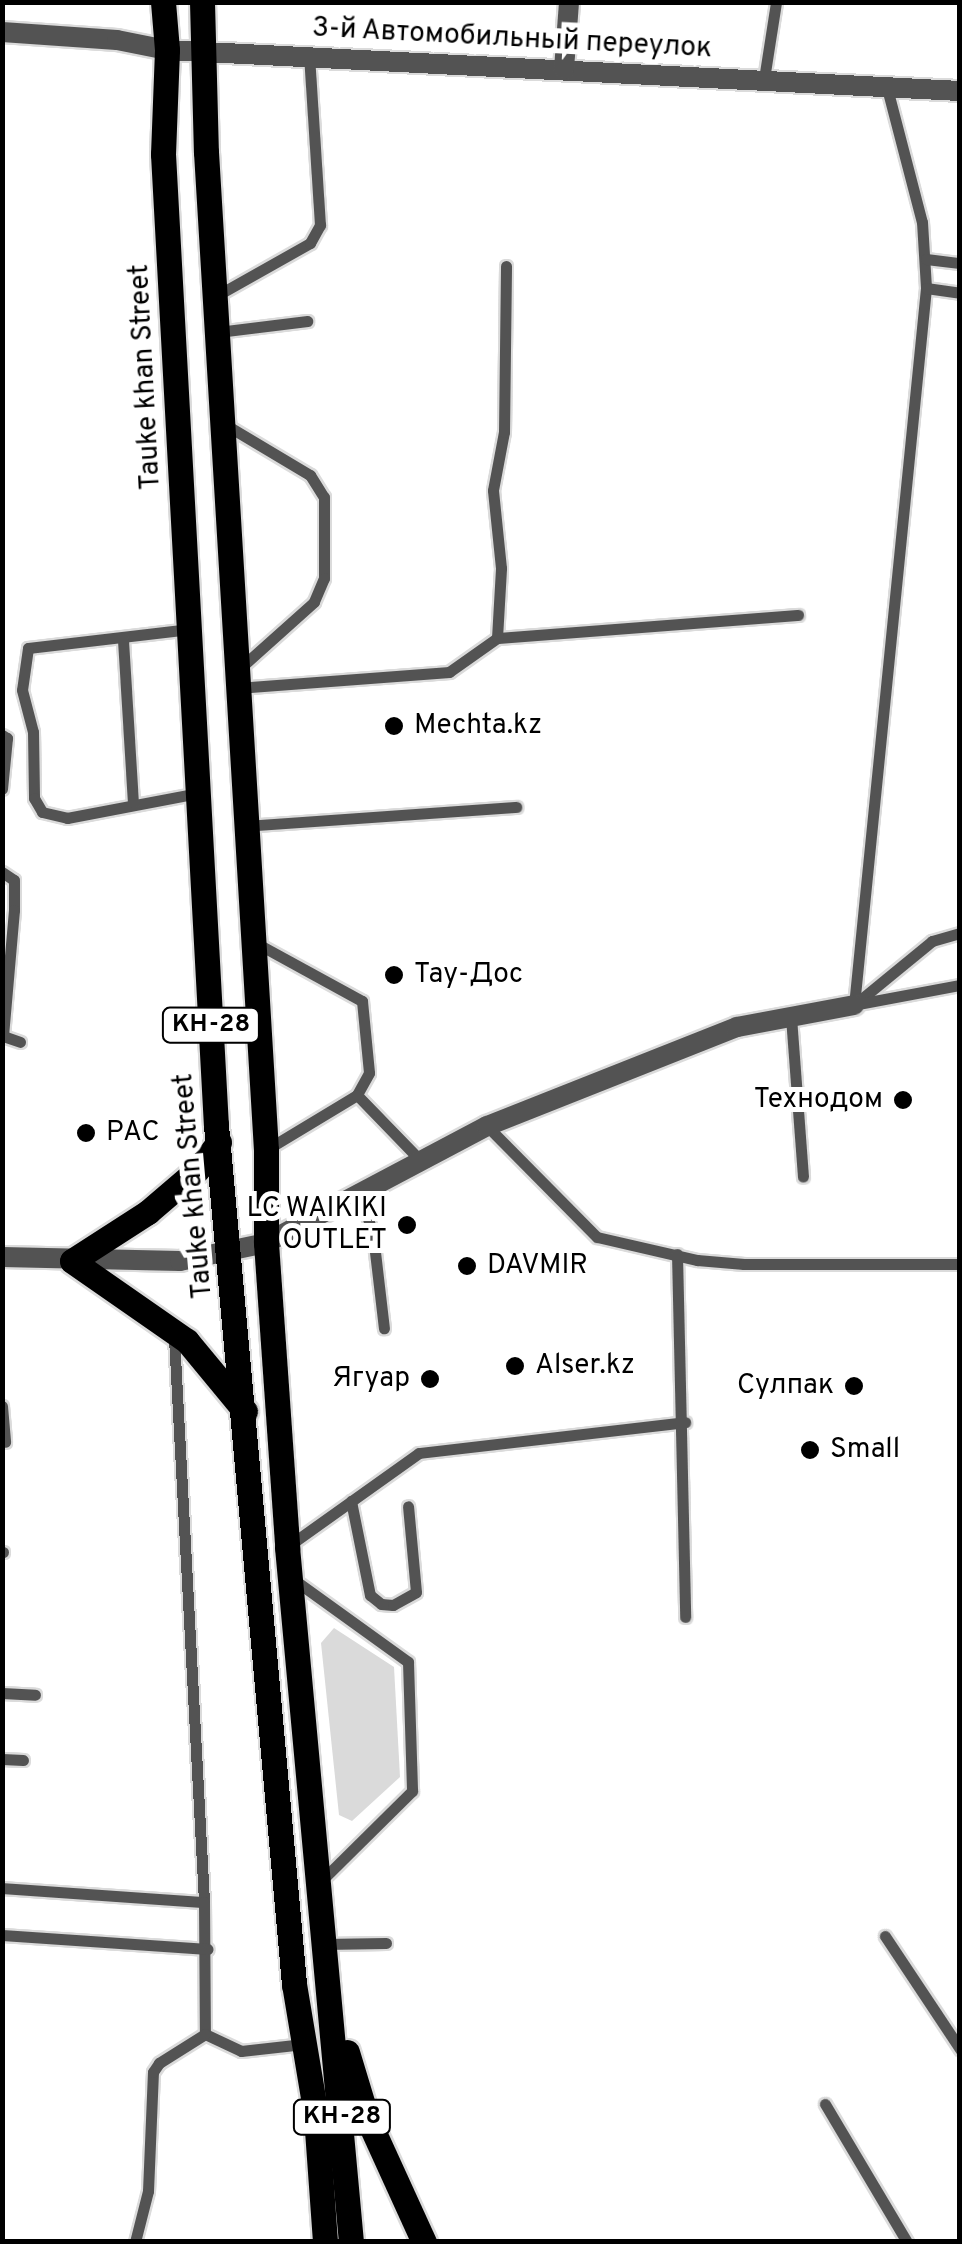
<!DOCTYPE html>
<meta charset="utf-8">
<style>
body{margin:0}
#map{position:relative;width:962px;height:2244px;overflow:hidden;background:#fff;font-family:Overpass,sans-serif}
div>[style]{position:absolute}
.green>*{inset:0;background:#dadada}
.roads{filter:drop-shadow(2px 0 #dbdbdb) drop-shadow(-2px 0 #dbdbdb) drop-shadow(0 2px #dbdbdb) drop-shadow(0 -2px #dbdbdb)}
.service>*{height:11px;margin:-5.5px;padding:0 5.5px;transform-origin:5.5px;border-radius:5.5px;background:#535353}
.minor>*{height:20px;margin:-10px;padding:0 10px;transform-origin:10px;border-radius:10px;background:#535353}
.tertiary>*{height:20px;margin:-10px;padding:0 10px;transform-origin:10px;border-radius:10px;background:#535353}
.primary>*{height:25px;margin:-12.5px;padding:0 12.5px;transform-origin:12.5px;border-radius:12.5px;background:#000}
.dots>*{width:28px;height:28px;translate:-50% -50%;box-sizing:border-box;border:5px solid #fff;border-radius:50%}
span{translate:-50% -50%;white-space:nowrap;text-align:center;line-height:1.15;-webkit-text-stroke:10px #fff;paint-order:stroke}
.shield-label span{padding:2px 8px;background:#fff;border:2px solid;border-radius:8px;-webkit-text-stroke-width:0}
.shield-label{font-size:25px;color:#000;font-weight:700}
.street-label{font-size:28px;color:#000}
.poi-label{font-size:28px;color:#000}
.left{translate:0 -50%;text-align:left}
.right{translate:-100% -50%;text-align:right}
.frame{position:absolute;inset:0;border:5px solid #000;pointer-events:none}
</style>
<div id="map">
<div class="green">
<i style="clip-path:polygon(334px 1628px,394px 1667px,400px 1777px,352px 1821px,339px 1815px,321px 1643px)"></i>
</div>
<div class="roads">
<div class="service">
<i style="left:764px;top:79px;width:78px;rotate:-81.1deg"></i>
<i style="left:887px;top:88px;width:138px;rotate:75.4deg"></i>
<i style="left:922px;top:222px;width:66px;rotate:86.5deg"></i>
<i style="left:926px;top:288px;width:721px;rotate:95.73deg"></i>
<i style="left:854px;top:1005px;width:101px;rotate:-39.4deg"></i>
<i style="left:932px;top:941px;width:29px;rotate:-16deg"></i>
<i style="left:926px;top:259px;width:34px;rotate:7deg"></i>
<i style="left:926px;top:288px;width:34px;rotate:8deg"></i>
<i style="left:216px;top:296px;width:108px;rotate:-29.4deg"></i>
<i style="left:310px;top:243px;width:21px;rotate:-61deg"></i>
<i style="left:320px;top:225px;width:169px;rotate:-93.7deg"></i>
<i style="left:218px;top:332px;width:90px;rotate:-7deg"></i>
<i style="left:226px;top:425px;width:98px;rotate:30.8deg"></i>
<i style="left:310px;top:475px;width:26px;rotate:58deg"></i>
<i style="left:324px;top:497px;width:81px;rotate:90deg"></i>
<i style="left:324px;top:578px;width:26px;rotate:113deg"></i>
<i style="left:314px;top:602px;width:101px;rotate:138.2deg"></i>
<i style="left:190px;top:629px;width:163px;rotate:173.3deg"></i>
<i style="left:28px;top:648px;width:42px;rotate:98.1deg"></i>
<i style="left:22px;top:690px;width:43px;rotate:75.3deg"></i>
<i style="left:33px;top:732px;width:66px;rotate:89.1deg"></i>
<i style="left:34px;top:798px;width:16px;rotate:60deg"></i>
<i style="left:42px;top:812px;width:26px;rotate:13deg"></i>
<i style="left:67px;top:818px;width:133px;rotate:-10.8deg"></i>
<i style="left:497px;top:638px;width:302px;rotate:-4.4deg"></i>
<i style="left:123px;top:640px;width:162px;rotate:86.5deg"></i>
<i style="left:237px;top:688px;width:213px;rotate:-4.3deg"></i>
<i style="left:449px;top:672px;width:59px;rotate:-35.3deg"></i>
<i style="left:497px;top:638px;width:70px;rotate:-86.7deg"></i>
<i style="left:501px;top:568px;width:78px;rotate:-95.9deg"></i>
<i style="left:493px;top:490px;width:59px;rotate:-79.3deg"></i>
<i style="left:504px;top:432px;width:166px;rotate:-89.3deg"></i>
<i style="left:2px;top:735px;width:6px;rotate:31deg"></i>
<i style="left:7px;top:738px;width:51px;rotate:95.6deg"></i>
<i style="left:244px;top:826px;width:273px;rotate:-4deg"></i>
<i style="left:2px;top:872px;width:14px;rotate:34deg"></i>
<i style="left:14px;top:880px;width:30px;rotate:90deg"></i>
<i style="left:14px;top:910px;width:126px;rotate:95deg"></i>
<i style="left:3px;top:1036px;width:18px;rotate:19deg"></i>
<i style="left:256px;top:943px;width:121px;rotate:28.7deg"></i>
<i style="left:362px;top:1001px;width:72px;rotate:84.4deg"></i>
<i style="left:369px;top:1073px;width:25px;rotate:119deg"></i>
<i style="left:357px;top:1095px;width:106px;rotate:148.9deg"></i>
<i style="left:858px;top:1004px;width:104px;rotate:-10.6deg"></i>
<i style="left:791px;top:1017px;width:160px;rotate:85.7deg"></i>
<i style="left:357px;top:1095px;width:91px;rotate:45.9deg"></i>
<i style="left:487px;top:1126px;width:156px;rotate:45.3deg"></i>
<i style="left:597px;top:1237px;width:103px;rotate:13deg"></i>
<i style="left:697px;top:1260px;width:47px;rotate:4.9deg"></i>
<i style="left:744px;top:1264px;width:216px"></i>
<i style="left:360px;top:1192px;width:45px;rotate:73.2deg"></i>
<i style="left:373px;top:1235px;width:94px;rotate:83.3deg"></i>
<i style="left:677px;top:1254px;width:363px;rotate:88.7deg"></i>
<i style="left:174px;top:1337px;width:566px;rotate:86.96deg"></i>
<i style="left:2px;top:1406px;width:36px;rotate:85deg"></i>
<i style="left:351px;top:1501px;width:96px;rotate:78.6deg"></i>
<i style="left:370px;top:1595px;width:14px;rotate:39deg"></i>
<i style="left:381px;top:1604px;width:12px;rotate:5deg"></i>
<i style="left:393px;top:1605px;width:26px;rotate:-29deg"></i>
<i style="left:416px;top:1592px;width:86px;rotate:-95.3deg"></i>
<i style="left:287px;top:1547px;width:162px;rotate:-35.5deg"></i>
<i style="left:419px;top:1453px;width:268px;rotate:-6.6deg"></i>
<i style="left:2px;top:1552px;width:1px"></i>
<i style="left:293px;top:1579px;width:142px;rotate:35.8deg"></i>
<i style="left:408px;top:1662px;width:129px;rotate:88.2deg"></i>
<i style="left:412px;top:1791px;width:129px;rotate:135.3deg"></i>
<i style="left:2px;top:1693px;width:33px;rotate:3deg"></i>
<i style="left:2px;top:1759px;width:21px;rotate:3deg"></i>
<i style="left:2px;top:1888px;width:202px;rotate:4deg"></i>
<i style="left:204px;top:1902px;width:132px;rotate:89.6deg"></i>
<i style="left:205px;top:2034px;width:40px;rotate:25deg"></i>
<i style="left:241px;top:2051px;width:63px;rotate:-6.3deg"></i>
<i style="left:2px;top:1935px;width:206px;rotate:3.9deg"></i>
<i style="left:885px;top:1936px;width:136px;rotate:56.4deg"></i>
<i style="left:324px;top:1944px;width:62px;rotate:-0.9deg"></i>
<i style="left:825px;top:2104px;width:161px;rotate:59.3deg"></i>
<i style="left:135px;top:2242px;width:53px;rotate:-75.7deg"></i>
<i style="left:148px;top:2191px;width:119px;rotate:-87.6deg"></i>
<i style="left:153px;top:2072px;width:11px;rotate:-56deg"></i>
<i style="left:159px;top:2063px;width:54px;rotate:-32.2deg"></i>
</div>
<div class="minor">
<i style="left:2px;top:32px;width:115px;rotate:4deg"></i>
<i style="left:117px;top:40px;width:51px;rotate:11.3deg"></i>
<i style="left:167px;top:50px;width:794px;rotate:2.96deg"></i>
<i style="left:564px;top:69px;width:67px;rotate:-85.7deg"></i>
<i style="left:266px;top:1243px;width:250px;rotate:-27.9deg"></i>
<i style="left:487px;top:1126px;width:269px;rotate:-21.6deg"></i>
<i style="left:737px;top:1027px;width:119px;rotate:-10.6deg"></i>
</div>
<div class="tertiary">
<i style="left:2px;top:1257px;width:178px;rotate:1.3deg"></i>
<i style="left:180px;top:1261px;width:88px;rotate:-11.8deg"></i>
</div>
<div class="primary">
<i style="left:163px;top:2px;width:48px;rotate:85.2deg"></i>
<i style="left:167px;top:50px;width:104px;rotate:92.2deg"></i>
<i style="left:163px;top:154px;width:972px;rotate:86.88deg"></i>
<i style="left:216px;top:1125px;width:863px;rotate:84.81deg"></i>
<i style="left:294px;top:1984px;width:134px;rotate:80.5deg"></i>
<i style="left:316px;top:2116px;width:126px;rotate:85.9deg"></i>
<i style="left:202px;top:2px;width:150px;rotate:88.5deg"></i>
<i style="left:206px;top:152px;width:1000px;rotate:86.56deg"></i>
<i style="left:266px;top:1150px;width:93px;rotate:90deg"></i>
<i style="left:266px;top:1243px;width:305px;rotate:86deg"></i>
<i style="left:287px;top:1547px;width:698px;rotate:84.74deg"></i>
<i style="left:219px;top:1142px;width:36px;rotate:128deg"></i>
<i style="left:197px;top:1170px;width:65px;rotate:139.4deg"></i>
<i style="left:148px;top:1212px;width:90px;rotate:147.2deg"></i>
<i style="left:72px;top:1261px;width:140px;rotate:34.8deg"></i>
<i style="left:187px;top:1341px;width:91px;rotate:50.4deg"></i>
<i style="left:347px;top:2052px;width:66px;rotate:73.2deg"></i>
<i style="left:366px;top:2115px;width:140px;rotate:65.5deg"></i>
</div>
</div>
<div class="dots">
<i style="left:394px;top:726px;background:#000"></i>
<i style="left:394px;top:975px;background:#000"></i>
<i style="left:903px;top:1100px;background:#000"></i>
<i style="left:86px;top:1133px;background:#000"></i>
<i style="left:407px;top:1225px;background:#000"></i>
<i style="left:467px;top:1266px;background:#000"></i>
<i style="left:515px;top:1366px;background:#000"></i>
<i style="left:430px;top:1379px;background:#000"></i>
<i style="left:854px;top:1386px;background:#000"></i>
<i style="left:810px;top:1450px;background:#000"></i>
</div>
<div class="shield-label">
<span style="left:211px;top:1025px">КН-28</span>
<span style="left:342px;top:2117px">КН-28</span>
</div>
<div class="street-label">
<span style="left:512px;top:39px;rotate:3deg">3-й Автомобильный переулок</span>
<span style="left:146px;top:377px;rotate:-93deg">Tauke khan Street</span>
<span style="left:194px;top:1186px;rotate:-95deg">Tauke khan Street</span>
</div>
<div class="poi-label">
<span class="left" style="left:414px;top:726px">Mechta.kz</span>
<span class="left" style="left:414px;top:975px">Тау-Дос</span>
<span class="right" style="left:883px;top:1100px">Технодом</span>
<span class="left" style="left:106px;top:1133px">РАС</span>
<span class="right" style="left:387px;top:1225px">LC WAIKIKI<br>OUTLET</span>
<span class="left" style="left:487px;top:1266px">DAVMIR</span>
<span class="left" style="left:535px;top:1366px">Alser.kz</span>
<span class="right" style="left:410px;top:1379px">Ягуар</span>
<span class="right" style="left:834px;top:1386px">Сулпак</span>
<span class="left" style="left:830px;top:1450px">Small</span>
</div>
<div class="frame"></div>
</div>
